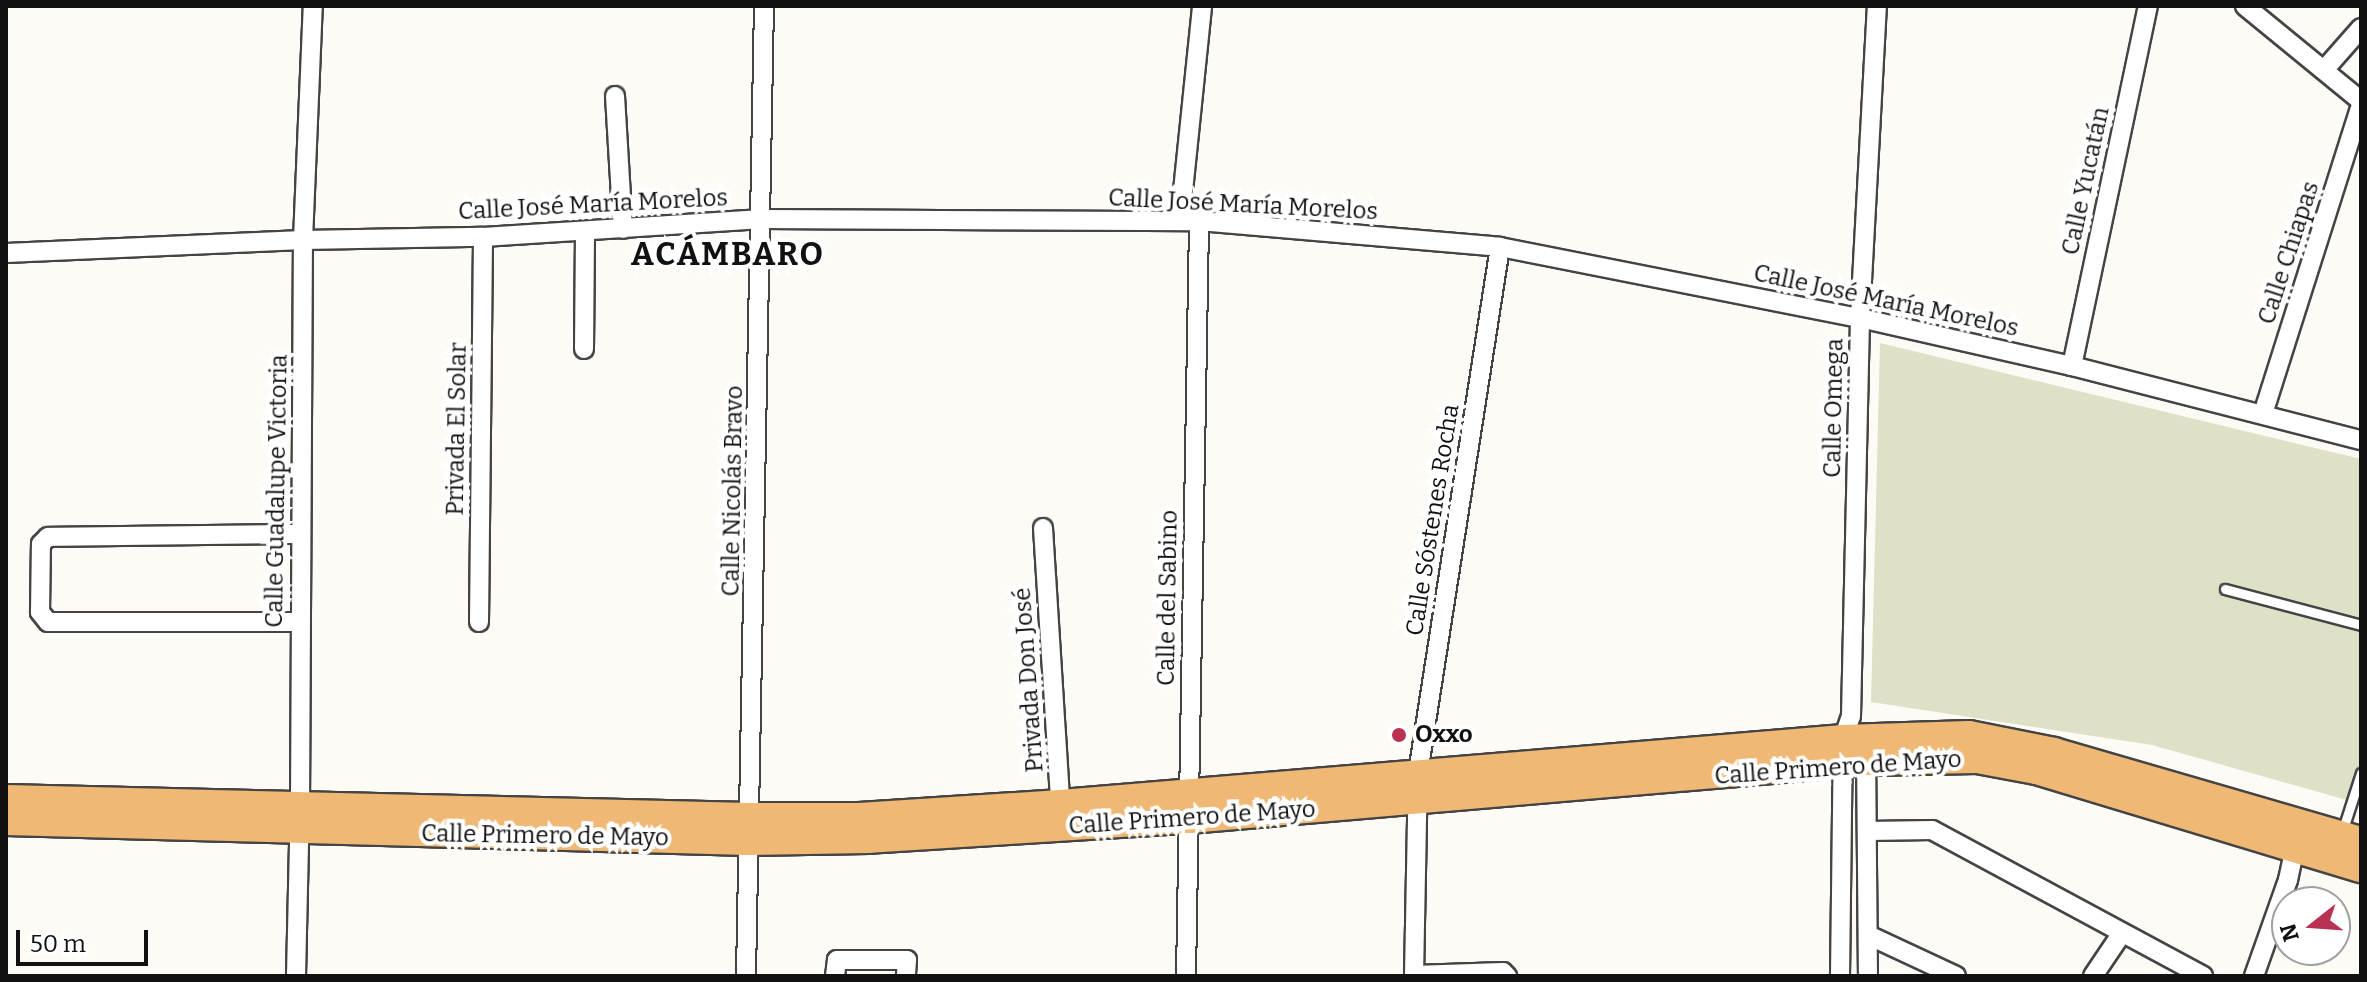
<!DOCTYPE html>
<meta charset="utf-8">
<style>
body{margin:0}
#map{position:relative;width:2367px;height:982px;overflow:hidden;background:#fefbf6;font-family:Bitter,serif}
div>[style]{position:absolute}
.cemetery>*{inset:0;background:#dee1c6}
.roads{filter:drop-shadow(2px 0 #444) drop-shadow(-2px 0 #444) drop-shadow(0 2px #444) drop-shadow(0 -2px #444)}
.lane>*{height:9px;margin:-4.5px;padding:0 4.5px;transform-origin:4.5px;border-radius:4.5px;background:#fff}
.street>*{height:18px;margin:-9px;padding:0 9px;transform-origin:9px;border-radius:9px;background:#fff}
.primary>*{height:28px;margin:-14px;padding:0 14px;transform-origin:14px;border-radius:14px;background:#efb875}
.dots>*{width:22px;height:22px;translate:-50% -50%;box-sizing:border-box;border:4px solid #fff;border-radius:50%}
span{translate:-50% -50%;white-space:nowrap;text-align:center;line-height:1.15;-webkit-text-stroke:8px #fff;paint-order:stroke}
.street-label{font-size:24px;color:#111}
.poi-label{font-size:24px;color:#111;font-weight:700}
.left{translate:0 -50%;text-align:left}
.district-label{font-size:32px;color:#111;font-weight:700;letter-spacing:2px}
.frame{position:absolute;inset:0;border:8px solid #111;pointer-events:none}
.north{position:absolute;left:2271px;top:886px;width:80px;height:80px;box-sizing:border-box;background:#fff;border:2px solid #a0a0a0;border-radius:50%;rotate:253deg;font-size:22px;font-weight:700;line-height:32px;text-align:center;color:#111}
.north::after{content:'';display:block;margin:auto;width:28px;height:36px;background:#b93153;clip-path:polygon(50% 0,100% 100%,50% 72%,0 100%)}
.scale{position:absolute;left:16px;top:930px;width:132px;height:36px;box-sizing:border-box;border:4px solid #111;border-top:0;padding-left:10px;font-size:24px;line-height:28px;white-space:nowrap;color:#111;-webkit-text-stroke:6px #fff;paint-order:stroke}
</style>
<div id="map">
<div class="cemetery">
<i style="clip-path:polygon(1880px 343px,2361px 459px,2361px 804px,2152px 745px,1871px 702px)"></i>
</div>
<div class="roads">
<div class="lane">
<i style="left:2225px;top:589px;width:141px;rotate:14.8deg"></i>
<i style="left:2342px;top:832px;width:62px;rotate:-72.1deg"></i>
</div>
<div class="street">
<i style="left:2245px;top:6px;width:150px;rotate:39.3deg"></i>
<i style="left:2324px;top:70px;width:56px;rotate:-48.6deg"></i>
<i style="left:615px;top:96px;width:133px;rotate:86.6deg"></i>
<i style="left:1180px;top:220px;width:215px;rotate:-84.1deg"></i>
<i style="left:6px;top:253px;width:297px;rotate:-2.5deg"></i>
<i style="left:303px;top:240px;width:180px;rotate:-1deg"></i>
<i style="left:483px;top:237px;width:280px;rotate:-3.7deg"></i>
<i style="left:762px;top:219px;width:437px;rotate:0.3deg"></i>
<i style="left:1199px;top:221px;width:302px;rotate:4.9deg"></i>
<i style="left:1500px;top:247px;width:367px;rotate:11.2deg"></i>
<i style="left:1860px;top:318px;width:217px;rotate:12.8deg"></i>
<i style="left:2072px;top:366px;width:298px;rotate:14.4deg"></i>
<i style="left:584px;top:349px;width:117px;rotate:-89.5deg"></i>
<i style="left:2072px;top:366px;width:368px;rotate:-78.1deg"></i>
<i style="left:2263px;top:414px;width:324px;rotate:-72.4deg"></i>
<i style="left:1043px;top:528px;width:286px;rotate:86.4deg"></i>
<i style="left:299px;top:622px;width:251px;rotate:180deg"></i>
<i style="left:48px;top:622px;width:13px;rotate:-129deg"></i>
<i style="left:40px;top:612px;width:68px;rotate:-89.2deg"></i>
<i style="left:41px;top:544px;width:10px;rotate:-45deg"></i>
<i style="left:48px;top:537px;width:253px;rotate:-0.7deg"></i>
<i style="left:479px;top:622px;width:385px;rotate:-89.4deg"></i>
<i style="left:1866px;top:750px;width:226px;rotate:89.5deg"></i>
<i style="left:1868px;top:831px;width:64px;rotate:-0.9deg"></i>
<i style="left:1932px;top:830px;width:308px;rotate:28.3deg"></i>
<i style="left:1868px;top:935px;width:97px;rotate:25deg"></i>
<i style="left:1414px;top:975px;width:89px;rotate:-1.9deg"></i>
<i style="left:1503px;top:972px;width:6px;rotate:45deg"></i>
<i style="left:296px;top:976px;width:171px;rotate:-88.7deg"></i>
<i style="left:300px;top:805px;width:565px;rotate:-89.7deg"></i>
<i style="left:303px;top:240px;width:234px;rotate:-87.6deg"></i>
<i style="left:746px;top:976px;width:970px;rotate:-88.94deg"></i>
<i style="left:835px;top:976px;width:16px;rotate:-83deg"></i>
<i style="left:837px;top:960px;width:70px"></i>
<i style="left:907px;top:960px;width:16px;rotate:94deg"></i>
<i style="left:1186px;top:976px;width:755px;rotate:-89.01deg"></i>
<i style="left:1414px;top:976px;width:203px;rotate:-88.9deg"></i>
<i style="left:1418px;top:773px;width:532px;rotate:-81.14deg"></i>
<i style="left:1840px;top:976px;width:237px;rotate:-89.3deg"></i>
<i style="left:1843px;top:739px;width:24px;rotate:-71deg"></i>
<i style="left:1851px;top:716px;width:398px;rotate:-88.7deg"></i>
<i style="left:1860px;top:318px;width:312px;rotate:-86.9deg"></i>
<i style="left:2093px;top:976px;width:52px;rotate:-56deg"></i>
<i style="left:2254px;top:976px;width:102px;rotate:-70.5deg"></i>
<i style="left:2288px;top:880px;width:43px;rotate:-77.9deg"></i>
</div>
<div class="primary">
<i style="left:6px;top:799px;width:744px;rotate:1.39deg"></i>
<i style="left:750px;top:817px;width:109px"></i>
<i style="left:859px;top:817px;width:202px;rotate:-3.7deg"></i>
<i style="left:1061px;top:804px;width:785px;rotate:-4.75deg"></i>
<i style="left:1843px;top:739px;width:126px;rotate:-1.8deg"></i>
<i style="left:1969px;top:735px;width:87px;rotate:11.3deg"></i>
<i style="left:2054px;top:752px;width:320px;rotate:16.2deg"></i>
<i style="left:6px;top:821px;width:742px;rotate:1.54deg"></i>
<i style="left:748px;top:841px;width:120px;rotate:-1deg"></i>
<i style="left:868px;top:839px;width:322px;rotate:-3.6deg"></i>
<i style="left:1189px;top:819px;width:679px;rotate:-4.9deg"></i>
<i style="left:1866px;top:761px;width:111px;rotate:-1deg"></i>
<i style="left:1977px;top:759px;width:60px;rotate:10.6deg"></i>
<i style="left:2036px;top:770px;width:339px;rotate:16.8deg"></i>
</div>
</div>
<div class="dots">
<i style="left:1399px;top:735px;background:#b93153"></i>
</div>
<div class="street-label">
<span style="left:2086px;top:181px;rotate:-78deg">Calle Yucatán</span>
<span style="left:593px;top:205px;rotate:-3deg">Calle José María Morelos</span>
<span style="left:1243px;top:205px;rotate:3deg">Calle José María Morelos</span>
<span style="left:2289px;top:253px;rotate:-72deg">Calle Chiapas</span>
<span style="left:1886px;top:301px;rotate:12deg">Calle José María Morelos</span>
<span style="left:1834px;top:408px;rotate:-89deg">Calle Omega</span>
<span style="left:457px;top:429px;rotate:-89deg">Privada El Solar</span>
<span style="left:277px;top:491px;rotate:-89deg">Calle Guadalupe Victoria</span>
<span style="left:733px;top:491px;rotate:-89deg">Calle Nicolás Bravo</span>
<span style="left:1433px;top:520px;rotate:-81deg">Calle Sóstenes Rocha</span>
<span style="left:1168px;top:598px;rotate:-89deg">Calle del Sabino</span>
<span style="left:1029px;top:680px;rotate:-94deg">Privada Don José</span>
<span style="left:1838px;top:768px;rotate:-4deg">Calle Primero de Mayo</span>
<span style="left:1192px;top:818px;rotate:-4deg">Calle Primero de Mayo</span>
<span style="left:545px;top:836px;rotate:1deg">Calle Primero de Mayo</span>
</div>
<div class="poi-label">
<span class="left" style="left:1415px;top:735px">Oxxo</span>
</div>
<div class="district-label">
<span style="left:728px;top:254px">ACÁMBARO</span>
</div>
<div class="frame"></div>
<div class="north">N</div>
<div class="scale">50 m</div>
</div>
